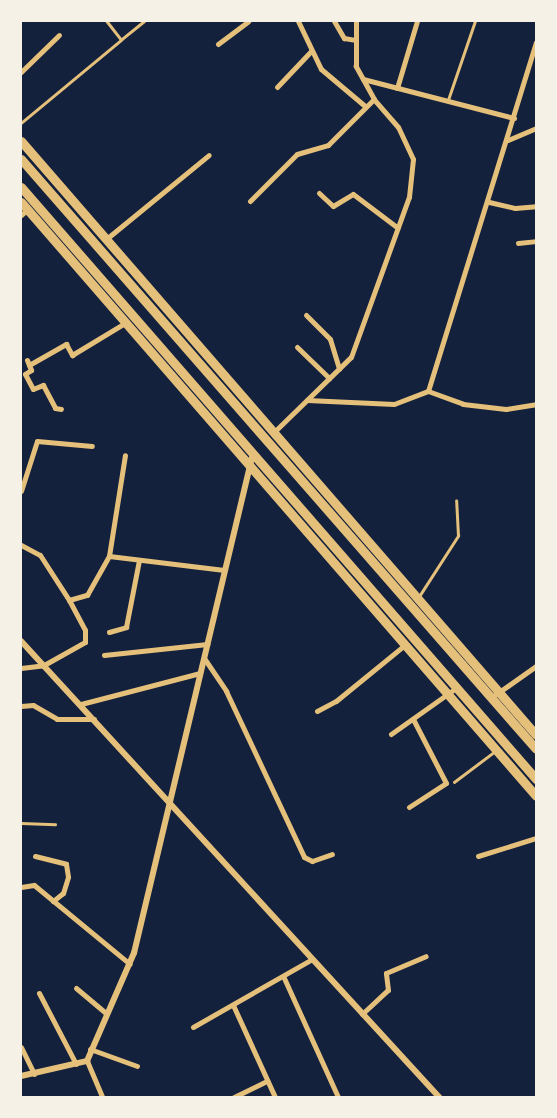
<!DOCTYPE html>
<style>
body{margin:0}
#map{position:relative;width:557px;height:1118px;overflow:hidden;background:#14213d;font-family:"Open Sans",sans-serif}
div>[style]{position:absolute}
.service>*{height:2.5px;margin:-1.25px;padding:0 1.25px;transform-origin:1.25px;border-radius:1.25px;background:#e5c07b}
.minor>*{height:5px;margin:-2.5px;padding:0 2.5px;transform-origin:2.5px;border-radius:2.5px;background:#e5c07b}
.tertiary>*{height:6px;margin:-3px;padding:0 3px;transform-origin:3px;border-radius:3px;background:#e5c07b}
.trunk>*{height:9px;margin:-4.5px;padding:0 4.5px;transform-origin:4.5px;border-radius:4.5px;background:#e5c07b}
span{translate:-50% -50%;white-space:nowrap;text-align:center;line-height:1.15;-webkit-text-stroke:4px #f6f1e7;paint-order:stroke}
.frame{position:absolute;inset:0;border:22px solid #f6f1e7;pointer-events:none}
</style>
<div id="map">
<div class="service">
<i style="left:122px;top:39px;width:28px;rotate:-39deg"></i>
<i style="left:448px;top:100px;width:83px;rotate:-71.1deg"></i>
<i style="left:21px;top:123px;width:130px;rotate:-39.7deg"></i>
<i style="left:121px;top:40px;width:24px;rotate:-128deg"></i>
<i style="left:418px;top:598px;width:74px;rotate:-57.2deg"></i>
<i style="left:458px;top:536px;width:35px;rotate:-93deg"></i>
<i style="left:454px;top:782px;width:50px;rotate:-36.9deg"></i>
<i style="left:21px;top:823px;width:34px;rotate:2deg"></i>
</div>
<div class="minor">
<i style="left:298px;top:21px;width:53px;rotate:64.4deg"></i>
<i style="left:321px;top:69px;width:57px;rotate:40.1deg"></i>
<i style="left:334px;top:21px;width:20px;rotate:60deg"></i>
<i style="left:344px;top:38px;width:11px;rotate:10deg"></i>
<i style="left:218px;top:44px;width:38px;rotate:-37deg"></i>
<i style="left:21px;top:72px;width:53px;rotate:-44.2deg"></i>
<i style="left:363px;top:79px;width:156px;rotate:14.5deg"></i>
<i style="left:277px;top:87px;width:50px;rotate:-46.6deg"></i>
<i style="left:397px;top:88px;width:70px;rotate:-73.4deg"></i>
<i style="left:508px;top:140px;width:30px;rotate:-23deg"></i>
<i style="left:319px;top:193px;width:19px;rotate:43deg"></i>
<i style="left:333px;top:206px;width:23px;rotate:-31deg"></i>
<i style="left:353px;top:194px;width:56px;rotate:37.1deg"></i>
<i style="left:250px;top:201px;width:66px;rotate:-45deg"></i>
<i style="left:297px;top:154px;width:32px;rotate:-16deg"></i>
<i style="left:328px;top:145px;width:65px;rotate:-45deg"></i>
<i style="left:489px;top:202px;width:27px;rotate:13deg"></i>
<i style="left:515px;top:208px;width:21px;rotate:-5deg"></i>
<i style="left:21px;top:215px;width:9px;rotate:-41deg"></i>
<i style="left:105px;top:240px;width:134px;rotate:-39.3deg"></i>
<i style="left:518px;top:243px;width:18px;rotate:-6deg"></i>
<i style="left:306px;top:315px;width:34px;rotate:45deg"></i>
<i style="left:330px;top:339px;width:31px;rotate:73deg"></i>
<i style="left:297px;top:347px;width:45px;rotate:44.1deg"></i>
<i style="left:27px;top:360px;width:11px;rotate:68deg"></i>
<i style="left:31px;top:370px;width:7px;rotate:146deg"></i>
<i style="left:25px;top:374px;width:17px;rotate:62deg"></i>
<i style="left:33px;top:389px;width:11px;rotate:-22deg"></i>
<i style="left:43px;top:385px;width:26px;rotate:62deg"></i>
<i style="left:55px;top:408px;width:6px;rotate:9deg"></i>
<i style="left:29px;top:365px;width:43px;rotate:-29.6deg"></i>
<i style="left:66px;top:344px;width:13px;rotate:61deg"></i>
<i style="left:72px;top:355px;width:62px;rotate:-31.1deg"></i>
<i style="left:428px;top:391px;width:365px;rotate:-72.8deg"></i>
<i style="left:307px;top:400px;width:87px;rotate:2.6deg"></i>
<i style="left:394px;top:404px;width:36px;rotate:-21deg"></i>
<i style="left:428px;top:391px;width:37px;rotate:20deg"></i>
<i style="left:463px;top:404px;width:43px;rotate:6.6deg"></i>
<i style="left:506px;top:409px;width:30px;rotate:-9deg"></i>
<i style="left:273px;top:433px;width:109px;rotate:-44.3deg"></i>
<i style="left:351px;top:357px;width:170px;rotate:-70.1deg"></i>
<i style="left:409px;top:197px;width:38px;rotate:-84deg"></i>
<i style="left:413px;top:159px;width:35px;rotate:-115deg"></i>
<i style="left:398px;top:127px;width:37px;rotate:-131deg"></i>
<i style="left:374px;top:99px;width:38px;rotate:-119deg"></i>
<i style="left:356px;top:66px;width:45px;rotate:-90deg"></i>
<i style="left:21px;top:491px;width:52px;rotate:-72.3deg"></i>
<i style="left:37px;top:441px;width:55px;rotate:5.2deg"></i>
<i style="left:21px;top:545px;width:21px;rotate:28deg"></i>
<i style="left:40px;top:555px;width:54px;rotate:57.2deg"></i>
<i style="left:69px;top:600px;width:19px;rotate:-16deg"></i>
<i style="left:87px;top:595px;width:45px;rotate:-60.6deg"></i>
<i style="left:109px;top:556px;width:116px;rotate:6.9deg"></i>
<i style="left:109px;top:556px;width:102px;rotate:-81deg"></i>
<i style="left:109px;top:632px;width:18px;rotate:-16deg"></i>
<i style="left:126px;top:627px;width:68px;rotate:-79deg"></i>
<i style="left:104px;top:655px;width:104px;rotate:-6.1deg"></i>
<i style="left:204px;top:658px;width:40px;rotate:56deg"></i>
<i style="left:226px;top:691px;width:183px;rotate:64.8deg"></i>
<i style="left:304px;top:857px;width:9px;rotate:27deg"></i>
<i style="left:312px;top:861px;width:21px;rotate:-19deg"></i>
<i style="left:21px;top:668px;width:23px;rotate:-7deg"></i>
<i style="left:44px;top:665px;width:47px;rotate:-29.3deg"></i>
<i style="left:85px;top:642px;width:12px;rotate:-90deg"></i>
<i style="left:85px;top:630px;width:34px;rotate:-118deg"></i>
<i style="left:492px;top:697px;width:54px;rotate:-35.2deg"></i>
<i style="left:81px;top:704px;width:123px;rotate:-14.6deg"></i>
<i style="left:21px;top:706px;width:12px;rotate:-5deg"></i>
<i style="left:33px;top:705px;width:28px;rotate:30deg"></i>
<i style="left:57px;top:719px;width:37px"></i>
<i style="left:317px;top:711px;width:21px;rotate:-28deg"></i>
<i style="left:336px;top:701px;width:90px;rotate:-39.2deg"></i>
<i style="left:391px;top:734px;width:80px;rotate:-35.3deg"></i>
<i style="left:409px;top:807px;width:44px;rotate:-33deg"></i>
<i style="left:446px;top:783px;width:72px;rotate:-117.3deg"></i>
<i style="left:35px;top:856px;width:32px;rotate:14deg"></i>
<i style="left:66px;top:864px;width:13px;rotate:81deg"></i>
<i style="left:68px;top:877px;width:17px;rotate:107deg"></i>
<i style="left:63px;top:893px;width:13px;rotate:141deg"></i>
<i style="left:478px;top:856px;width:61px;rotate:-17.2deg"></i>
<i style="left:21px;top:887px;width:13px;rotate:-9deg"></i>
<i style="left:34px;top:885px;width:124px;rotate:39.5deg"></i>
<i style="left:284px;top:978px;width:131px;rotate:65.6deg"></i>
<i style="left:76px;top:988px;width:40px;rotate:40deg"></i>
<i style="left:39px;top:993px;width:80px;rotate:62.5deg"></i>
<i style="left:233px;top:1005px;width:101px;rotate:65.5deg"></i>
<i style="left:362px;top:1014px;width:35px;rotate:-43deg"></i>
<i style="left:388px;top:990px;width:17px;rotate:-97deg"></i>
<i style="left:386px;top:973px;width:43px;rotate:-23deg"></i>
<i style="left:193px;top:1027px;width:137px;rotate:-29.7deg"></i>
<i style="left:21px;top:1047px;width:30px;rotate:64deg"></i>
<i style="left:90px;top:1049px;width:50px;rotate:19.9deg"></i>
<i style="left:87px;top:1061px;width:39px;rotate:67deg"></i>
<i style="left:234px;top:1097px;width:37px;rotate:-26deg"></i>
</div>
<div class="tertiary">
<i style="left:21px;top:641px;width:619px;rotate:47.49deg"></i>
<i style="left:21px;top:1076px;width:68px;rotate:-12.8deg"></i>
<i style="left:87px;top:1061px;width:118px;rotate:-66.5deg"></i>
<i style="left:134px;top:953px;width:514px;rotate:-76.61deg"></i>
</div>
<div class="trunk">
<i style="left:21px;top:141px;width:786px;rotate:49.07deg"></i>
<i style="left:21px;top:159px;width:783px;rotate:48.88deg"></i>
<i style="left:21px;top:187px;width:785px;rotate:48.98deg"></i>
<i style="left:21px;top:202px;width:786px;rotate:49.07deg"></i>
</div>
<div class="frame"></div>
</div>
